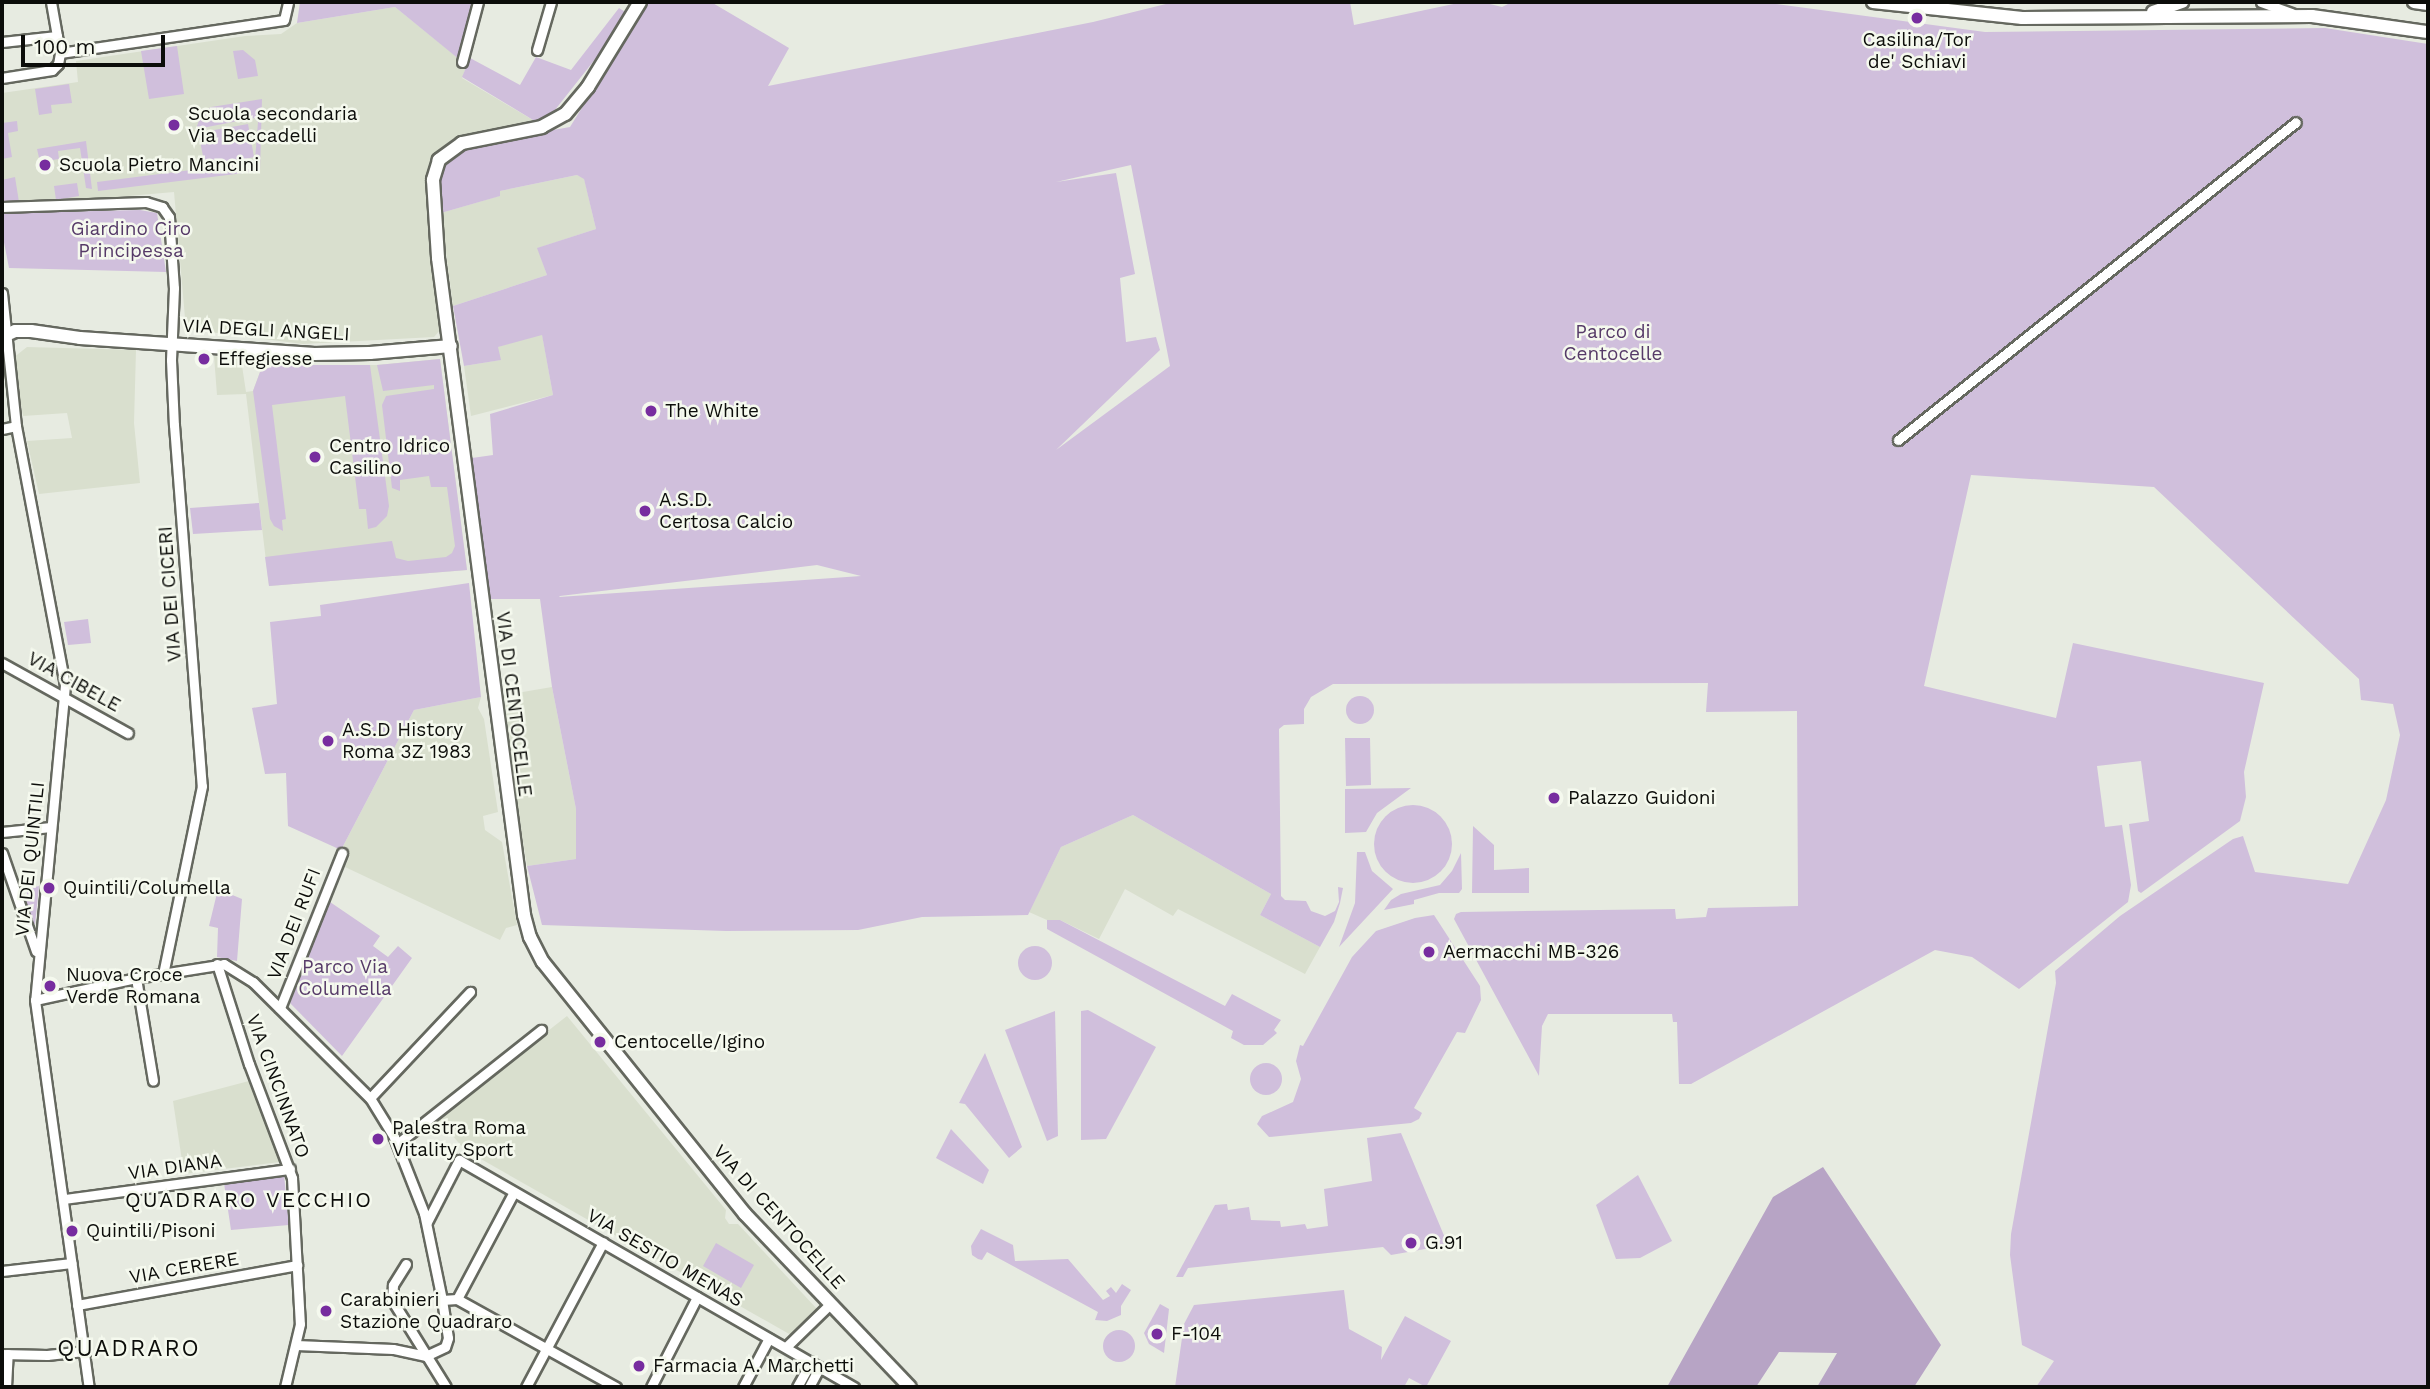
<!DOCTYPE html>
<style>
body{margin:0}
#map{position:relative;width:2430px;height:1389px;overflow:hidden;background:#e7ebe1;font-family:"Work Sans",sans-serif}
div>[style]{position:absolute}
.built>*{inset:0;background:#d9dfce}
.green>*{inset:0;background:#d0bfdc}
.round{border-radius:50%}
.forest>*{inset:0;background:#b7a4c5}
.roads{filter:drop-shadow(2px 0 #65685f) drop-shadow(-2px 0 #65685f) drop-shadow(0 2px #65685f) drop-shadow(0 -2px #65685f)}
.street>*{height:9px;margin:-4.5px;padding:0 4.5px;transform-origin:4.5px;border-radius:4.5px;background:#fff}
.secondary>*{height:12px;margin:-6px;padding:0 6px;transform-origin:6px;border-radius:6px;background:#fff}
.dots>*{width:19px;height:19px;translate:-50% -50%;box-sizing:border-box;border:4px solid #f5f9ee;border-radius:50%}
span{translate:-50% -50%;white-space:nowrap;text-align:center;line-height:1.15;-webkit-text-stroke:5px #f5f9ee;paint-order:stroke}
.poi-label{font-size:19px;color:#0c0d0a}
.left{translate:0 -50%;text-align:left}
.park-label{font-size:19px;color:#563a68}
.street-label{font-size:19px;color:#0c0d0a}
.neighbourhood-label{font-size:21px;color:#0c0d0a;letter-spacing:2px}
.quarter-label{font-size:23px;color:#0c0d0a;letter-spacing:2px}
.frame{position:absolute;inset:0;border:4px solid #0c0d0a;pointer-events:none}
.scale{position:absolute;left:21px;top:35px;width:144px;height:32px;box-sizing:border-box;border:4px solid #0c0d0a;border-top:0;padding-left:9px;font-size:21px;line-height:24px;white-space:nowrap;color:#0c0d0a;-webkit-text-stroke:5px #f5f9ee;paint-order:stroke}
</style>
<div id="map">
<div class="built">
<i style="clip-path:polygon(395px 7px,467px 65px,462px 78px,538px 123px,438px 155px,431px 164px,427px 178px,440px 330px,434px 337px,303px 344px,186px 329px,174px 192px,94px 199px,2px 202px,2px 93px,78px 82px,76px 61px,245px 36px,281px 34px,297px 23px)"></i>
<i style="clip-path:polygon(577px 175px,584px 178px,596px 229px,538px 248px,547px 275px,453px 306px,441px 213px,499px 196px,500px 191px)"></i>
<i style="clip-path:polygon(542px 334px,553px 395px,471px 416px,464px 366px,500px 360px,497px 347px)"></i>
<i style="clip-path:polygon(27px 347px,136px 350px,134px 423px,140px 483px,39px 494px,27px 441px,72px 438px,67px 413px,23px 416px,13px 358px)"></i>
<i style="clip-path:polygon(214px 356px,241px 359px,246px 392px,253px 391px,260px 372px,274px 365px,377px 365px,440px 359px,467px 570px,269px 586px,246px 394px,217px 395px)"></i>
<i style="clip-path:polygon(552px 687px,576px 809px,576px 859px,527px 866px,500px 696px)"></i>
<i style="clip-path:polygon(481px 697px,478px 708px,484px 719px,498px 812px,483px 816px,485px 830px,502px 842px,517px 925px,506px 928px,500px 940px,345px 867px,350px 856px,341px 850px,414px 710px)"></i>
<i style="clip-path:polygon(1133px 815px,1271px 894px,1260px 915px,1320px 947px,1305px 974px,1178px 909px,1173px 916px,1125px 889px,1099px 939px,1060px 920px,1047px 920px,1029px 912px,1061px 847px)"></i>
<i style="clip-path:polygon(567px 1016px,726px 1210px,725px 1218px,729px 1224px,738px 1224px,817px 1309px,791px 1335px,465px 1150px,437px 1118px)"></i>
<i style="clip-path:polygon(249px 1081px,280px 1162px,184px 1174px,173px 1101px)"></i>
</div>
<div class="green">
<i style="clip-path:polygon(300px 2px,473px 2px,460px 60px,395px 7px,297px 23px)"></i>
<i style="clip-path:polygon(evenodd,648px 2px,711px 2px,789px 48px,768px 86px,1093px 22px,1174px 2px,1350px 2px,1354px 25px,1463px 2px,1482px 2px,1502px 7px,1512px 2px,1761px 2px,1985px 32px,2325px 28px,2428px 44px,2428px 1387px,2036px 1387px,2054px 1361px,2022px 1345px,2010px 1255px,2011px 1234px,2056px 983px,2055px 971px,2120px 916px,2233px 839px,2243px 836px,2255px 872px,2348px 884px,2386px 800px,2400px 735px,2393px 704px,2361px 700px,2359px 679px,2154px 487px,1971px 475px,1924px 686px,2056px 718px,2073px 643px,2264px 683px,2244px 772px,2246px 797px,2240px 821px,2141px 893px,2138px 891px,2129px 824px,2149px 821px,2141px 761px,2097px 766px,2105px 827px,2122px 825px,2131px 885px,2128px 902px,2019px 989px,1972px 957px,1935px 950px,1691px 1084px,1679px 1084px,1677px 1022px,1673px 1022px,1672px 1014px,1548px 1014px,1542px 1026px,1539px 1076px,1454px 919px,1456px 914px,1461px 912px,1675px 909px,1676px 919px,1706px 917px,1708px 908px,1798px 906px,1797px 711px,1706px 712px,1708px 683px,1333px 684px,1311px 697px,1304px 709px,1304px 724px,1284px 725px,1279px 729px,1281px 896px,1285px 900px,1306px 901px,1311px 911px,1325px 916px,1335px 911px,1339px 902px,1338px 887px,1343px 888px,1340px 903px,1334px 922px,1320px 947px,1260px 915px,1271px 894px,1133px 815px,1061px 847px,1028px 915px,922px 917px,858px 930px,726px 931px,542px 925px,527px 866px,576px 859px,576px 809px,552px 687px,540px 599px,488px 599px,472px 458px,493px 455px,490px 414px,553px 395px,542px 335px,498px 347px,501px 360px,464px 366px,453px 306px,547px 275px,537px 248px,596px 229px,584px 179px,577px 175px,500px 191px,500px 196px,441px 213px,439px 175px,444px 163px,464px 146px,570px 127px,648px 2px,1131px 165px,1170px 366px,1056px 450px,1160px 350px,1156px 337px,1126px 342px,1120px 278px,1135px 274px,1116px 173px,1056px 182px,1131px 165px,648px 2px,817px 565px,861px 576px,559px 597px,560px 596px,817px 565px)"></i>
<i style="clip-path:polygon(619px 8px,630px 15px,547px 120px,538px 123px,462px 77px,470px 58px,520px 85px,536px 57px,571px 70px)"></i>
<i style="clip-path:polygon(177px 46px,184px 94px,149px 99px,141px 51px)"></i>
<i style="clip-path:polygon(243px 50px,255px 60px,258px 76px,238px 79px,233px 51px)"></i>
<i style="clip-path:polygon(69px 84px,72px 103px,51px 105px,52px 113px,39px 115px,35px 89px)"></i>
<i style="clip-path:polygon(evenodd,262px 99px,260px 171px,98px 191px,97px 182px,199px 169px,204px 161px,197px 126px,202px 112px,211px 107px,262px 99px,254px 118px,258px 122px,255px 160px,248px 164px,209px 168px,254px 157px,248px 124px,203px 132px,202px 128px,254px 118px)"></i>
<i style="clip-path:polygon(17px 121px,18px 131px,8px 133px,12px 157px,2px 159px,2px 123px)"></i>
<i style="clip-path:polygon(86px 141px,92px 189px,86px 188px,80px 148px,58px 151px,59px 159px,40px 162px,37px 149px)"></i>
<i style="clip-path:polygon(15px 177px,19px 202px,2px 202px,2px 180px)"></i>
<i style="clip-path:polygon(77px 183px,79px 196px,56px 200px,54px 186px)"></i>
<i style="clip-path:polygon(140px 210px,157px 213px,166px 272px,9px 268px,2px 232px,2px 213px)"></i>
<i style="clip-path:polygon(440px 359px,467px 570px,269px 586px,265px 557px,392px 541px,396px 558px,408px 561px,446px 557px,452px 553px,455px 546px,447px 487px,431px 487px,429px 476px,400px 480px,400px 491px,392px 488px,382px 405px,386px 396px,434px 389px,434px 385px,383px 391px,377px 365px)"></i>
<i style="clip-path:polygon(274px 365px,370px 365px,389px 506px,387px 516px,376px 527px,368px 529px,366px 509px,359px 509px,345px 396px,272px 405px,286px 519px,282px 520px,283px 531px,274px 526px,270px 519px,253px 391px,260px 372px)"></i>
<i style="clip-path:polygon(259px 503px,262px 530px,193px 534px,190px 508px)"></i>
<i style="clip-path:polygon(469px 583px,481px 697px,414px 710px,341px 850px,288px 826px,286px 773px,265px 774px,252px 708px,277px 704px,270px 622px,321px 616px,320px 605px)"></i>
<i style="clip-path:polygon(88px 619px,91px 643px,68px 645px,64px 622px)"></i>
<i class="round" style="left:1346px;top:696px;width:28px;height:28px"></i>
<i style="clip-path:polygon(1345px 738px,1370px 738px,1371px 785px,1346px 786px)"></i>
<i style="clip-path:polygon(1411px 788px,1377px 813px,1366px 832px,1345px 833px,1345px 789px)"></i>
<i class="round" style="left:1374px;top:805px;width:78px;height:78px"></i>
<i style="clip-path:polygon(1473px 826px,1494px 845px,1494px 870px,1529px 868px,1529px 893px,1472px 893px)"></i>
<i style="clip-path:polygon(1357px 852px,1365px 852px,1372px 871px,1393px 889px,1339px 947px,1355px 903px)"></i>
<i style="clip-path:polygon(1461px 853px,1462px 889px,1459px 893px,1439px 893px,1414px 900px,1414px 904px,1384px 910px,1391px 900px,1401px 894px,1440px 885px,1452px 871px)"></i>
<i style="clip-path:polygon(39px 886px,35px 924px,29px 923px,21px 897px,27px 895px,27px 889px)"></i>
<i style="clip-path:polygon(218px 889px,242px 899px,237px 961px,217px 957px,218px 928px,209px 926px)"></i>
<i style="clip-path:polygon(330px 902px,380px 936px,373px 946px,388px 957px,398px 946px,412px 958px,342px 1056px,290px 1003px)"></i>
<i style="clip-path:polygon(1434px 915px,1480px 986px,1481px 1000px,1465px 1033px,1457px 1032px,1414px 1108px,1422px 1113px,1419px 1119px,1411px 1123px,1269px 1137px,1257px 1124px,1262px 1116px,1293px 1102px,1301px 1079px,1296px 1061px,1300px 1045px,1303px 1046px,1352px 957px,1376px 931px,1415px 918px)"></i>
<i style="clip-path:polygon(1047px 920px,1060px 920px,1225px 1006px,1232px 994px,1281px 1020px,1274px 1030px,1277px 1033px,1263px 1045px,1244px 1045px,1231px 1038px,1233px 1031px,1047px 929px)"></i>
<i class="round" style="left:1018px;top:946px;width:34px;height:34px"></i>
<i style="clip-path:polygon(1088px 1010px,1156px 1047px,1106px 1139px,1081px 1140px,1081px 1011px)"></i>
<i style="clip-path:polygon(1055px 1011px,1058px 1136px,1047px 1141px,1005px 1030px)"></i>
<i style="clip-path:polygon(985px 1053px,1022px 1147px,1009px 1158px,965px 1104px,959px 1103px)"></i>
<i class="round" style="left:1250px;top:1063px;width:32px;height:32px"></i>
<i style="clip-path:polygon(951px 1129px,989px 1170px,983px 1184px,936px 1158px)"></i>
<i style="clip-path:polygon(1401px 1133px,1448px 1245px,1391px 1255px,1383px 1247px,1188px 1268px,1183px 1277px,1176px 1277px,1215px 1205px,1227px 1204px,1228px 1210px,1249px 1207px,1251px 1220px,1280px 1221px,1281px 1227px,1305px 1224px,1307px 1229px,1328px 1226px,1324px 1189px,1372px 1181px,1367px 1138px)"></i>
<i style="clip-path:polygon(284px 1175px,289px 1225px,231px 1230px,224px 1183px)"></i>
<i style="clip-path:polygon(1638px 1175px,1672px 1241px,1640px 1258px,1616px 1259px,1596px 1205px)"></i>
<i style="clip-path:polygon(981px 1229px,1013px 1245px,1015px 1261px,1068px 1259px,1103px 1300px,1110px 1296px,1106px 1291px,1111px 1287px,1116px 1293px,1122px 1284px,1131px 1290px,1121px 1306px,1121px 1315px,1107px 1321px,1095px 1320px,1098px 1312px,987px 1252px,982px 1260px,978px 1259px,972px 1255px,971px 1246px)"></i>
<i style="clip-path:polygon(716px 1243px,754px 1265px,741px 1288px,703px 1266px)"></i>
<i style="clip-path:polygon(1344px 1290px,1349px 1329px,1382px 1347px,1381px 1360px,1405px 1316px,1451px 1341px,1426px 1387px,1409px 1378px,1404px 1387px,1175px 1387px,1184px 1324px,1194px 1305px)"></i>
<i style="clip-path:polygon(1160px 1304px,1169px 1309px,1164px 1353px,1149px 1344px,1144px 1333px)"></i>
<i class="round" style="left:1103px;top:1330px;width:32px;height:32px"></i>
</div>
<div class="forest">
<i style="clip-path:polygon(1823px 1167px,1941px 1345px,1914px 1387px,1817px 1387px,1837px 1353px,1779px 1352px,1756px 1387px,1667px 1387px,1773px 1197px)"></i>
</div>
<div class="roads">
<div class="street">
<i style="left:51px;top:2px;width:35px;rotate:80deg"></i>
<i style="left:2261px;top:2px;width:33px;rotate:20deg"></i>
<i style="left:2px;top:42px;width:55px;rotate:-6.2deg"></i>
<i style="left:57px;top:36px;width:17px;rotate:80deg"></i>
<i style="left:60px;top:53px;width:11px;rotate:100deg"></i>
<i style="left:58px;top:64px;width:8px;rotate:135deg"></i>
<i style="left:52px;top:70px;width:51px;rotate:170.9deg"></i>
<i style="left:537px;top:50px;width:50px;rotate:-73.7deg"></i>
<i style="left:60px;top:53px;width:226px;rotate:-8.4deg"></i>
<i style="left:284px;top:20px;width:18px;rotate:-77deg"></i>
<i style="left:462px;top:62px;width:62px;rotate:-75.1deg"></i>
<i style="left:2px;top:207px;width:144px;rotate:-2deg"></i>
<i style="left:146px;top:202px;width:17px;rotate:17deg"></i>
<i style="left:162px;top:207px;width:12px;rotate:55deg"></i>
<i style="left:169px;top:217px;width:71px;rotate:86deg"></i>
<i style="left:174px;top:288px;width:72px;rotate:92.4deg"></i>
<i style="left:171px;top:360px;width:65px;rotate:87.4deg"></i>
<i style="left:174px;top:425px;width:362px;rotate:85.6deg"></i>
<i style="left:202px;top:786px;width:192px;rotate:101.7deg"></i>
<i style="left:2px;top:293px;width:134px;rotate:84deg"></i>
<i style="left:16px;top:426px;width:264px;rotate:79.3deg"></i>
<i style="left:65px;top:685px;width:316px;rotate:95.4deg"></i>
<i style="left:35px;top:1000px;width:391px;rotate:82.1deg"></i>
<i style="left:2px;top:429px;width:14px;rotate:-12deg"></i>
<i style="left:1898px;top:440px;width:509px;rotate:-38.62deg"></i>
<i style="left:2px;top:663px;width:144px;rotate:29.1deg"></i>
<i style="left:2px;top:832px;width:49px;rotate:-5.8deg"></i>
<i style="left:2px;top:853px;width:104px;rotate:70.9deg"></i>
<i style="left:217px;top:964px;width:105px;rotate:72.3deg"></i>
<i style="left:249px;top:1064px;width:122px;rotate:69.3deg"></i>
<i style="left:292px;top:1178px;width:146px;rotate:86.9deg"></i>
<i style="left:300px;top:1324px;width:65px;rotate:103.4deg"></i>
<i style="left:136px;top:978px;width:104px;rotate:80.6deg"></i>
<i style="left:35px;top:1000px;width:103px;rotate:-12.3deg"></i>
<i style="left:136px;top:978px;width:89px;rotate:-9deg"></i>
<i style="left:224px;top:964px;width:34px;rotate:32deg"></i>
<i style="left:253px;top:982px;width:165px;rotate:44.8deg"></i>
<i style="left:370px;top:1098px;width:46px;rotate:58.4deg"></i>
<i style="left:394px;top:1137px;width:82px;rotate:68.5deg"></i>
<i style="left:424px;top:1213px;width:89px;rotate:78.3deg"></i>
<i style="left:442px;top:1300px;width:38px;rotate:81deg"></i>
<i style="left:448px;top:1338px;width:9px;rotate:108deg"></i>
<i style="left:445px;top:1347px;width:21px;rotate:155deg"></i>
<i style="left:426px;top:1356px;width:34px;rotate:-168deg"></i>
<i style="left:393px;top:1349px;width:97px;rotate:-177.6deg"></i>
<i style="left:280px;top:1008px;width:167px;rotate:-68.2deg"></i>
<i style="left:370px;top:1098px;width:146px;rotate:-46.7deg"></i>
<i style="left:397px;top:1144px;width:184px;rotate:-38.4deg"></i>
<i style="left:64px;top:1199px;width:228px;rotate:-7.6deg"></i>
<i style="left:427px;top:1222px;width:70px;rotate:-62.7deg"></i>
<i style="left:459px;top:1160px;width:456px;rotate:29.9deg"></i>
<i style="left:406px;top:1264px;width:25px;rotate:122deg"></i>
<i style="left:393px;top:1285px;width:15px;rotate:94deg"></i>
<i style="left:392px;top:1300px;width:102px;rotate:58.2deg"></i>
<i style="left:2px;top:1271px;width:70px;rotate:-6.5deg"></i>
<i style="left:457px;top:1299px;width:121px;rotate:-62deg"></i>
<i style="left:442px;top:1300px;width:15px;rotate:-4deg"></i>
<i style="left:457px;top:1299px;width:182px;rotate:29deg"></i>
<i style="left:77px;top:1305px;width:224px;rotate:-10.3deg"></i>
<i style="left:786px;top:1347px;width:62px;rotate:-44.3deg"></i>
<i style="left:2px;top:1354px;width:45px;rotate:1.3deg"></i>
<i style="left:47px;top:1355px;width:37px;rotate:-6deg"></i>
<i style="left:6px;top:1387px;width:33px;rotate:-87deg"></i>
<i style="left:526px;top:1387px;width:164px;rotate:-62deg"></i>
<i style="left:651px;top:1387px;width:101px;rotate:-62.9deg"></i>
<i style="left:743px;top:1387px;width:55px;rotate:-62deg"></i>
<i style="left:797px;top:1387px;width:29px;rotate:-61deg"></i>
<i style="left:809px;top:1387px;width:21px;rotate:-62deg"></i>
</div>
<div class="secondary">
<i style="left:640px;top:2px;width:100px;rotate:121.5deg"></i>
<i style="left:588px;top:87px;width:35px;rotate:130deg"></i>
<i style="left:565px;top:114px;width:26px;rotate:151deg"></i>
<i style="left:542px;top:127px;width:82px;rotate:168.7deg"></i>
<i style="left:462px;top:143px;width:29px;rotate:144deg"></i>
<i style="left:439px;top:160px;width:21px;rotate:107deg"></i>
<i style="left:433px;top:180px;width:78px;rotate:86.3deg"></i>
<i style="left:438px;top:258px;width:663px;rotate:82.54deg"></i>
<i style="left:524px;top:915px;width:23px;rotate:75deg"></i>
<i style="left:530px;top:937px;width:28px;rotate:63deg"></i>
<i style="left:543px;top:962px;width:323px;rotate:51.3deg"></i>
<i style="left:745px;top:1214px;width:239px;rotate:46.4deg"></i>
<i style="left:1873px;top:2px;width:150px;rotate:6.1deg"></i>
<i style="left:2022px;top:18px;width:290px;rotate:-0.4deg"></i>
<i style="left:2312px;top:16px;width:117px;rotate:7.9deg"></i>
<i style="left:2414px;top:2px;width:14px;rotate:8deg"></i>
<i style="left:2153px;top:12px;width:31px;rotate:-19deg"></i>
<i style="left:4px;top:336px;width:12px;rotate:-24deg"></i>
<i style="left:15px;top:331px;width:16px"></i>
<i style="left:31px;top:331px;width:49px;rotate:8.1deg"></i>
<i style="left:80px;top:338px;width:235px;rotate:3.9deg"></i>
<i style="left:314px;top:354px;width:56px;rotate:-1deg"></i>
<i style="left:370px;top:353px;width:81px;rotate:-4.9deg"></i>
</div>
</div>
<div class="dots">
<i style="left:1917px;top:18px;background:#772d9f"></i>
<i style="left:174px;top:125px;background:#772d9f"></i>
<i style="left:45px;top:165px;background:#772d9f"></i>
<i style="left:204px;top:359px;background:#772d9f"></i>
<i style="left:651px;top:411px;background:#772d9f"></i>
<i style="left:315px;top:457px;background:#772d9f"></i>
<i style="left:645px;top:511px;background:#772d9f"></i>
<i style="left:328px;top:741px;background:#772d9f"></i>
<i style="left:1554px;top:798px;background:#772d9f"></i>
<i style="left:49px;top:888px;background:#772d9f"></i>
<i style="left:1429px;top:952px;background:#772d9f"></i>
<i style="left:50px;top:986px;background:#772d9f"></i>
<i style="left:600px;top:1042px;background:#772d9f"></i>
<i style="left:378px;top:1139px;background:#772d9f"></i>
<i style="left:72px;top:1231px;background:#772d9f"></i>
<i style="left:1411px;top:1243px;background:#772d9f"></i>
<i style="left:326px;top:1311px;background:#772d9f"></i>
<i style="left:1157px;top:1334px;background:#772d9f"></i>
<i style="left:639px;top:1366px;background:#772d9f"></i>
</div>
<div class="poi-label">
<span style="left:1917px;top:51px">Casilina/Tor<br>de' Schiavi</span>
<span class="left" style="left:188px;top:125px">Scuola secondaria<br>Via Beccadelli</span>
<span class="left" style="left:59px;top:165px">Scuola Pietro Mancini</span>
<span class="left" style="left:218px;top:359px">Effegiesse</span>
<span class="left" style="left:665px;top:411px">The White</span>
<span class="left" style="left:329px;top:457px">Centro Idrico<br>Casilino</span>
<span class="left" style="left:659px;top:511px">A.S.D.<br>Certosa Calcio</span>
<span class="left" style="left:342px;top:741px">A.S.D History<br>Roma 3Z 1983</span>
<span class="left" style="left:1568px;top:798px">Palazzo Guidoni</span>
<span class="left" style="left:63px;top:888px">Quintili/Columella</span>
<span class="left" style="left:1443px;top:952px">Aermacchi MB-326</span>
<span class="left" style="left:66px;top:986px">Nuova Croce<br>Verde Romana</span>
<span class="left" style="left:614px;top:1042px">Centocelle/Igino</span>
<span class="left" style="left:392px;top:1139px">Palestra Roma<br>Vitality Sport</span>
<span class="left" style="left:86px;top:1231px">Quintili/Pisoni</span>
<span class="left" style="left:1425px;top:1243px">G.91</span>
<span class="left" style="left:340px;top:1311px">Carabinieri<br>Stazione Quadraro</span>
<span class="left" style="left:1171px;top:1334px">F-104</span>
<span class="left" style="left:653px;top:1366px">Farmacia A. Marchetti</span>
</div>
<div class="park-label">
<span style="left:131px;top:240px">Giardino Ciro<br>Principessa</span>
<span style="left:1613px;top:343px">Parco di<br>Centocelle</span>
<span style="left:345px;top:978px">Parco Via<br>Columella</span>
</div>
<div class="street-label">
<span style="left:266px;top:330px;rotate:3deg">VIA DEGLI ANGELI</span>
<span style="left:170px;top:594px;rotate:-94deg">VIA DEI CICERI</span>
<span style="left:74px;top:682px;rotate:29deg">VIA CIBELE</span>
<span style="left:514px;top:704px;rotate:83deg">VIA DI CENTOCELLE</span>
<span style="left:30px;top:859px;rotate:-84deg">VIA DEI QUINTILI</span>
<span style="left:294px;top:924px;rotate:-69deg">VIA DEI RUFI</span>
<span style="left:278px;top:1086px;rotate:70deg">VIA CINCINNATO</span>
<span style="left:175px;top:1167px;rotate:-8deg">VIA DIANA</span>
<span style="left:779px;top:1217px;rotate:48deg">VIA DI CENTOCELLE</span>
<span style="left:665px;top:1258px;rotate:30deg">VIA SESTIO MENAS</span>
<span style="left:184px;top:1268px;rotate:-10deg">VIA CERERE</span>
</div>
<div class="neighbourhood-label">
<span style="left:249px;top:1200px">QUADRARO VECCHIO</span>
</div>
<div class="quarter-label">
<span style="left:129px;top:1349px">QUADRARO</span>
</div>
<div class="frame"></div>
<div class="scale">100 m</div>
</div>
